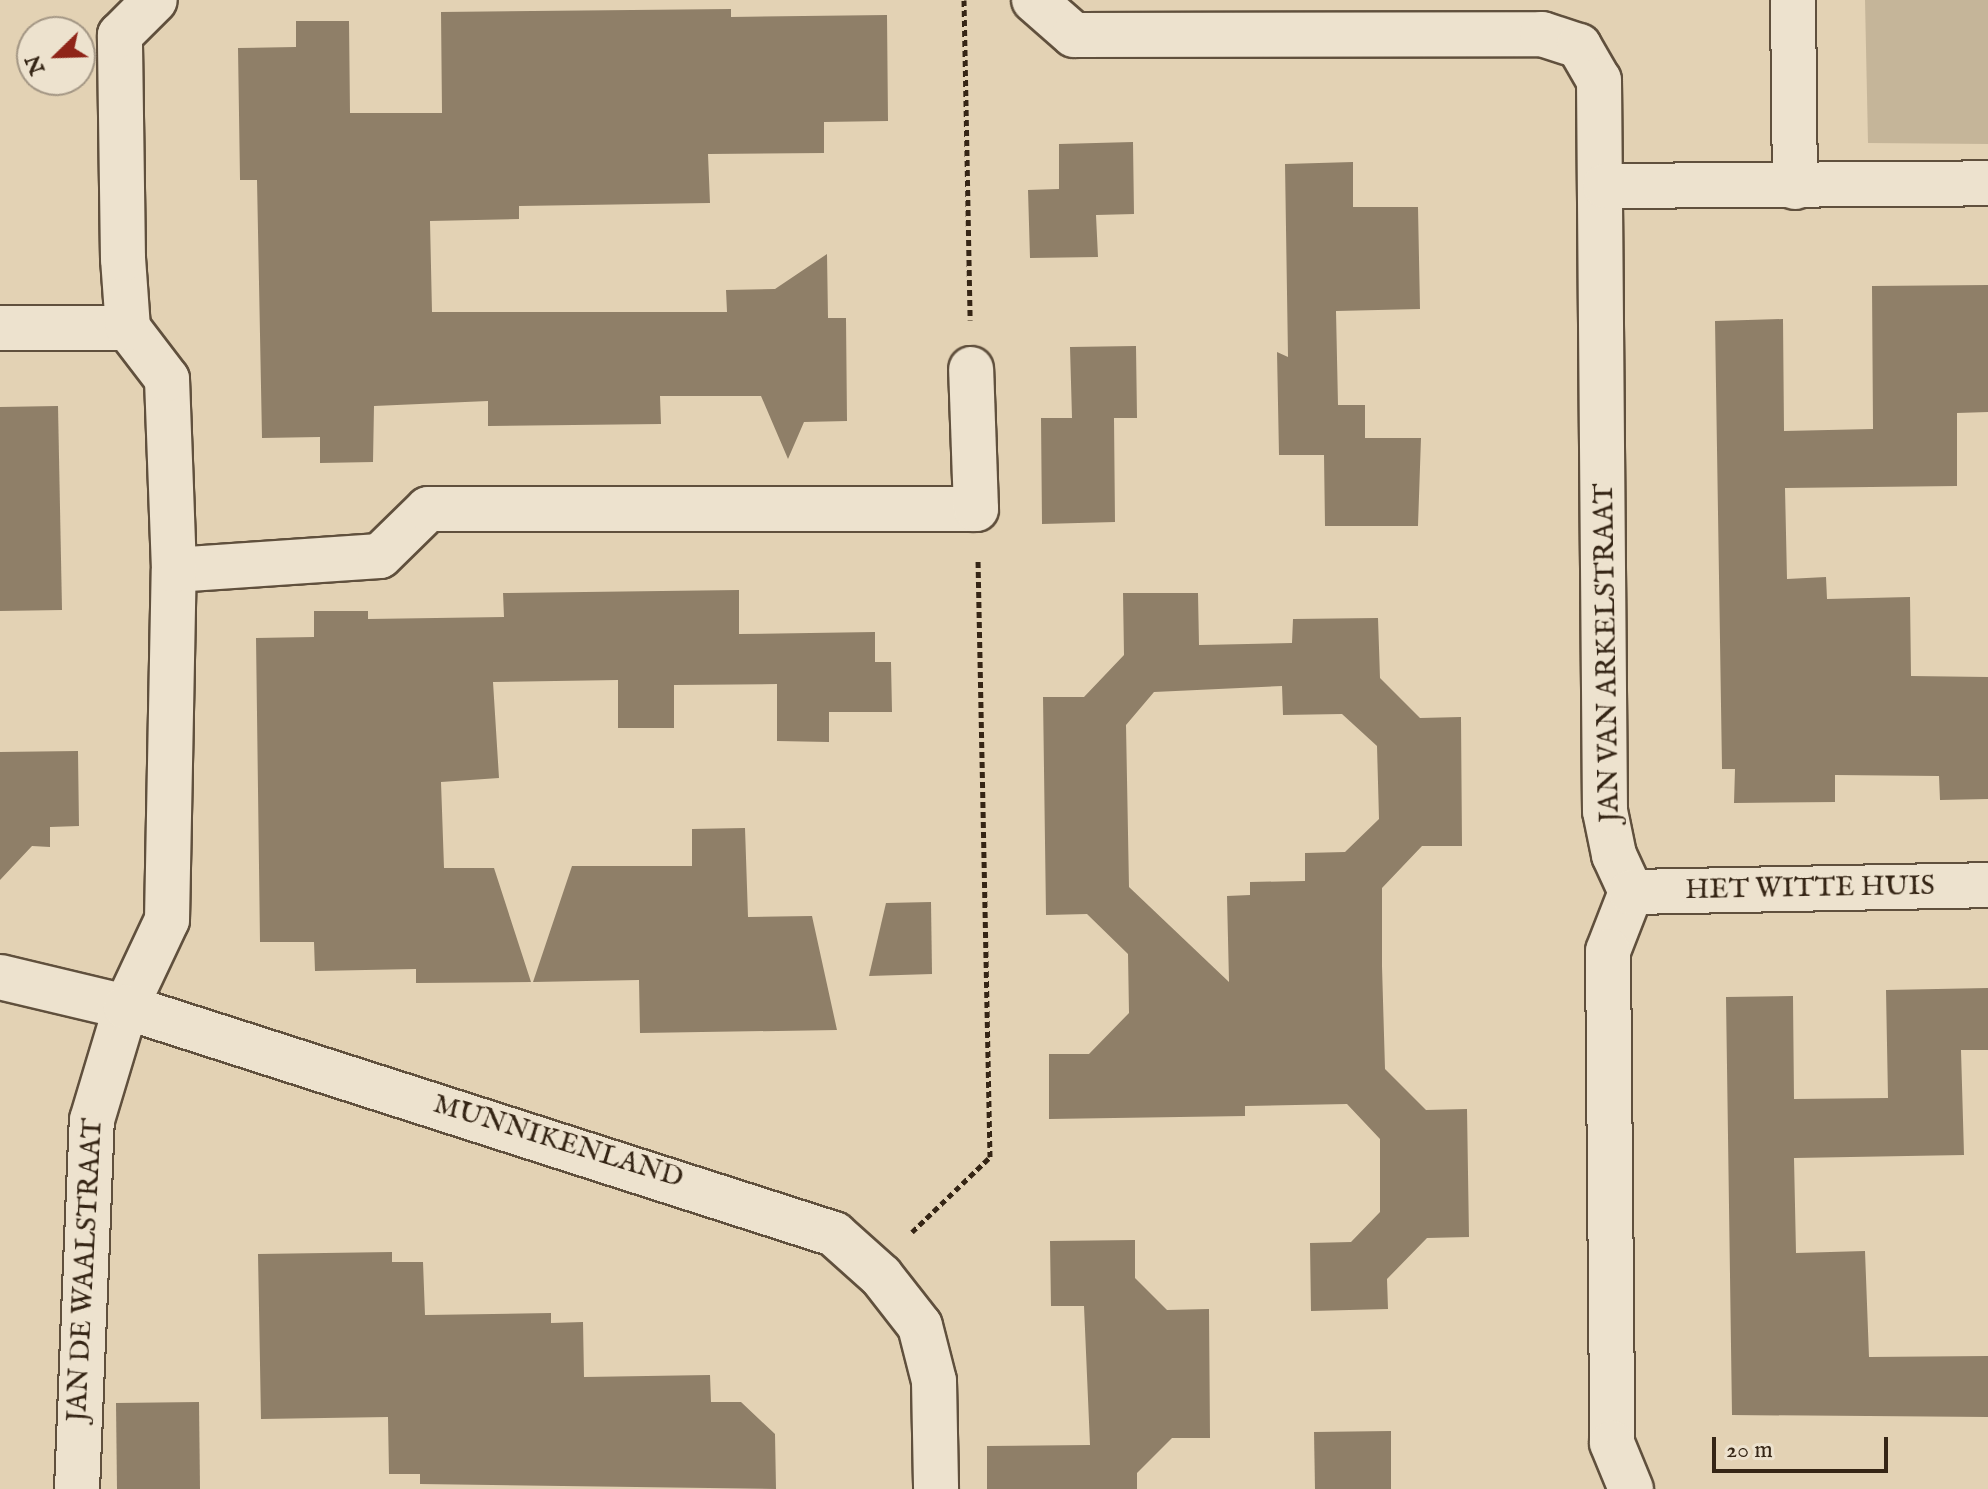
<!DOCTYPE html>
<style>
body{margin:0}
#map{position:relative;width:1988px;height:1489px;overflow:hidden;background:#e3d2b4;font-family:"IM FELL English",serif}
div>[style]{position:absolute}
.green>*{inset:0;background:#c5b599}
.building>*{inset:0;background:#8f7f68}
.path>*{height:5px;margin-top:-2.5px;transform-origin:0;background:repeating-linear-gradient(90deg,#352515 0 6px,transparent 0 10px)}
.roads{filter:drop-shadow(2px 0 #60503d) drop-shadow(-2px 0 #60503d) drop-shadow(0 2px #60503d) drop-shadow(0 -2px #60503d)}
.minor>*{height:44px;margin:-22px;padding:0 22px;transform-origin:22px;border-radius:22px;background:#ede2ce}
.tertiary>*{height:44px;margin:-22px;padding:0 22px;transform-origin:22px;border-radius:22px;background:#ede2ce}
span{translate:-50% -50%;white-space:nowrap;text-align:center;line-height:1.15;-webkit-text-stroke:6px #ede2ce;paint-order:stroke}
.street-label{font-size:28px;color:#352515}
.north{position:absolute;left:16px;top:16px;width:80px;height:80px;box-sizing:border-box;background:#ede2ce;border:2px solid #a39684;border-radius:50%;rotate:247deg;font-size:22px;font-weight:700;line-height:32px;text-align:center;color:#352515}
.north::after{content:'';display:block;margin:auto;width:28px;height:36px;background:#8f2418;clip-path:polygon(50% 0,100% 100%,50% 72%,0 100%)}
.scale{position:absolute;left:1712px;top:1437px;width:176px;height:36px;box-sizing:border-box;border:4px solid #352515;border-top:0;padding-left:10px;font-size:24px;line-height:28px;white-space:nowrap;color:#352515;-webkit-text-stroke:6px #ede2ce;paint-order:stroke}
</style>
<div id="map">
<div class="green">
<i style="clip-path:polygon(1865px 0,1988px 0,1988px 144px,1868px 143px)"></i>
</div>
<div class="building">
<i style="clip-path:polygon(731px 9px,731px 17px,887px 15px,888px 121px,824px 122px,824px 153px,708px 154px,710px 203px,519px 206px,519px 219px,430px 221px,432px 312px,727px 312px,726px 290px,775px 289px,827px 254px,828px 318px,846px 318px,847px 421px,804px 422px,788px 459px,761px 396px,660px 396px,661px 424px,488px 426px,488px 401px,374px 406px,373px 462px,320px 463px,320px 437px,262px 438px,257px 180px,240px 180px,238px 48px,296px 47px,296px 21px,349px 21px,350px 113px,442px 113px,441px 12px)"></i>
<i style="clip-path:polygon(1133px 142px,1134px 214px,1096px 215px,1098px 257px,1030px 258px,1028px 190px,1059px 189px,1059px 144px)"></i>
<i style="clip-path:polygon(1353px 162px,1353px 207px,1418px 207px,1420px 309px,1336px 311px,1338px 405px,1365px 405px,1365px 438px,1421px 438px,1418px 526px,1325px 526px,1324px 455px,1279px 455px,1277px 352px,1288px 357px,1285px 164px)"></i>
<i style="clip-path:polygon(1988px 285px,1988px 412px,1957px 413px,1957px 486px,1785px 488px,1787px 579px,1826px 577px,1827px 599px,1910px 597px,1911px 676px,1988px 677px,1988px 799px,1940px 800px,1939px 776px,1835px 775px,1835px 802px,1734px 803px,1735px 769px,1722px 769px,1715px 321px,1783px 319px,1784px 431px,1873px 429px,1872px 286px)"></i>
<i style="clip-path:polygon(1136px 346px,1137px 418px,1114px 418px,1115px 522px,1042px 524px,1041px 418px,1072px 418px,1070px 347px)"></i>
<i style="clip-path:polygon(58px 406px,62px 610px,0 611px,0 407px)"></i>
<i style="clip-path:polygon(739px 590px,739px 634px,875px 632px,875px 662px,891px 662px,892px 712px,829px 712px,829px 742px,777px 741px,777px 684px,674px 685px,674px 728px,618px 728px,618px 680px,493px 682px,499px 778px,441px 782px,444px 868px,494px 868px,531px 982px,416px 983px,416px 969px,315px 971px,314px 942px,260px 942px,256px 638px,314px 637px,314px 611px,368px 611px,368px 619px,504px 617px,503px 593px)"></i>
<i style="clip-path:polygon(evenodd,1123px 593px,1198px 593px,1199px 645px,1292px 643px,1293px 619px,1378px 618px,1380px 678px,1420px 718px,1461px 717px,1462px 846px,1422px 846px,1382px 888px,1382px 966px,1385px 1069px,1426px 1110px,1467px 1109px,1469px 1237px,1427px 1238px,1387px 1279px,1388px 1309px,1311px 1311px,1310px 1243px,1351px 1242px,1380px 1212px,1380px 1139px,1347px 1104px,1245px 1106px,1245px 1116px,1049px 1119px,1049px 1054px,1089px 1054px,1129px 1013px,1128px 954px,1087px 914px,1046px 915px,1043px 697px,1084px 697px,1124px 655px,1123px 593px,1282px 686px,1283px 715px,1342px 714px,1377px 746px,1379px 819px,1345px 852px,1305px 853px,1305px 881px,1250px 882px,1250px 895px,1227px 896px,1229px 982px,1129px 887px,1126px 725px,1154px 692px,1282px 686px)"></i>
<i style="clip-path:polygon(78px 751px,79px 826px,50px 827px,50px 847px,32px 846px,0 880px,0 752px)"></i>
<i style="clip-path:polygon(745px 828px,748px 917px,812px 916px,837px 1030px,640px 1033px,639px 980px,533px 982px,572px 866px,692px 866px,692px 829px)"></i>
<i style="clip-path:polygon(931px 902px,932px 974px,869px 976px,886px 903px)"></i>
<i style="clip-path:polygon(1988px 988px,1988px 1050px,1961px 1050px,1964px 1155px,1794px 1158px,1796px 1253px,1865px 1251px,1869px 1357px,1988px 1356px,1988px 1417px,1732px 1415px,1726px 997px,1793px 996px,1794px 1099px,1888px 1098px,1886px 990px)"></i>
<i style="clip-path:polygon(1135px 1240px,1135px 1278px,1167px 1310px,1209px 1309px,1210px 1438px,1172px 1438px,1137px 1473px,1137px 1489px,987px 1489px,987px 1446px,1090px 1445px,1084px 1306px,1051px 1306px,1050px 1241px)"></i>
<i style="clip-path:polygon(392px 1252px,392px 1262px,423px 1262px,425px 1315px,551px 1313px,551px 1323px,583px 1322px,584px 1377px,710px 1375px,711px 1402px,741px 1402px,775px 1434px,776px 1489px,420px 1484px,420px 1474px,389px 1474px,388px 1417px,261px 1419px,258px 1254px)"></i>
<i style="clip-path:polygon(199px 1402px,200px 1489px,117px 1489px,116px 1403px)"></i>
<i style="clip-path:polygon(1391px 1431px,1391px 1489px,1315px 1489px,1314px 1432px)"></i>
</div>
<div class="path">
<i style="left:964px;top:0;width:320px;rotate:88.9deg"></i>
<i style="left:912px;top:1232px;width:108px;rotate:-43.9deg"></i>
<i style="left:990px;top:1157px;width:597px;rotate:-91.15deg"></i>
</div>
<div class="roads">
<div class="minor">
<i style="left:1034px;top:0;width:53px;rotate:41.2deg"></i>
<i style="left:1074px;top:35px;width:468px;rotate:-0.1deg"></i>
<i style="left:1542px;top:34px;width:39px;rotate:18deg"></i>
<i style="left:1579px;top:46px;width:39px;rotate:60deg"></i>
<i style="left:1599px;top:80px;width:731px;rotate:89.53deg"></i>
<i style="left:1605px;top:811px;width:45px;rotate:78.4deg"></i>
<i style="left:1614px;top:855px;width:41px;rotate:65.3deg"></i>
<i style="left:1631px;top:892px;width:63px;rotate:111.3deg"></i>
<i style="left:1608px;top:951px;width:492px;rotate:89.5deg"></i>
<i style="left:1612px;top:1443px;width:50px;rotate:67.6deg"></i>
<i style="left:1793px;top:0;width:187px;rotate:89.4deg"></i>
<i style="left:1605px;top:186px;width:383px;rotate:-0.4deg"></i>
<i style="left:0;top:328px;width:128px"></i>
<i style="left:174px;top:570px;width:206px;rotate:-3.9deg"></i>
<i style="left:380px;top:556px;width:67px;rotate:-44.4deg"></i>
<i style="left:428px;top:509px;width:548px"></i>
<i style="left:976px;top:509px;width:140px;rotate:-92deg"></i>
<i style="left:1631px;top:892px;width:357px;rotate:-1.1deg"></i>
<i style="left:77px;top:1489px;width:369px;rotate:-87.7deg"></i>
<i style="left:92px;top:1120px;width:118px;rotate:-73.3deg"></i>
<i style="left:126px;top:1007px;width:96px;rotate:-64.8deg"></i>
<i style="left:167px;top:920px;width:350px;rotate:-88.9deg"></i>
<i style="left:174px;top:570px;width:191px;rotate:-92.1deg"></i>
<i style="left:167px;top:379px;width:64px;rotate:-127.4deg"></i>
<i style="left:128px;top:328px;width:69px;rotate:-94.1deg"></i>
<i style="left:123px;top:259px;width:224px;rotate:-90.8deg"></i>
<i style="left:120px;top:35px;width:49px;rotate:-45deg"></i>
</div>
<div class="tertiary">
<i style="left:0;top:977px;width:130px;rotate:13.4deg"></i>
<i style="left:126px;top:1007px;width:744px;rotate:17.78deg"></i>
<i style="left:834px;top:1234px;width:63px;rotate:41.8deg"></i>
<i style="left:881px;top:1276px;width:63px;rotate:52deg"></i>
<i style="left:920px;top:1326px;width:57px;rotate:75.7deg"></i>
<i style="left:934px;top:1381px;width:108px;rotate:88.9deg"></i>
</div>
</div>
<div class="street-label">
<span style="left:1608px;top:653px;rotate:-91deg">JAN VAN ARKELSTRAAT</span>
<span style="left:1810px;top:889px;rotate:-1deg">HET WITTE HUIS</span>
<span style="left:558px;top:1142px;rotate:17deg">MUNNIKENLAND</span>
<span style="left:86px;top:1270px;rotate:-87deg">JAN DE WAALSTRAAT</span>
</div>
<div class="north">N</div>
<div class="scale">20 m</div>
</div>
